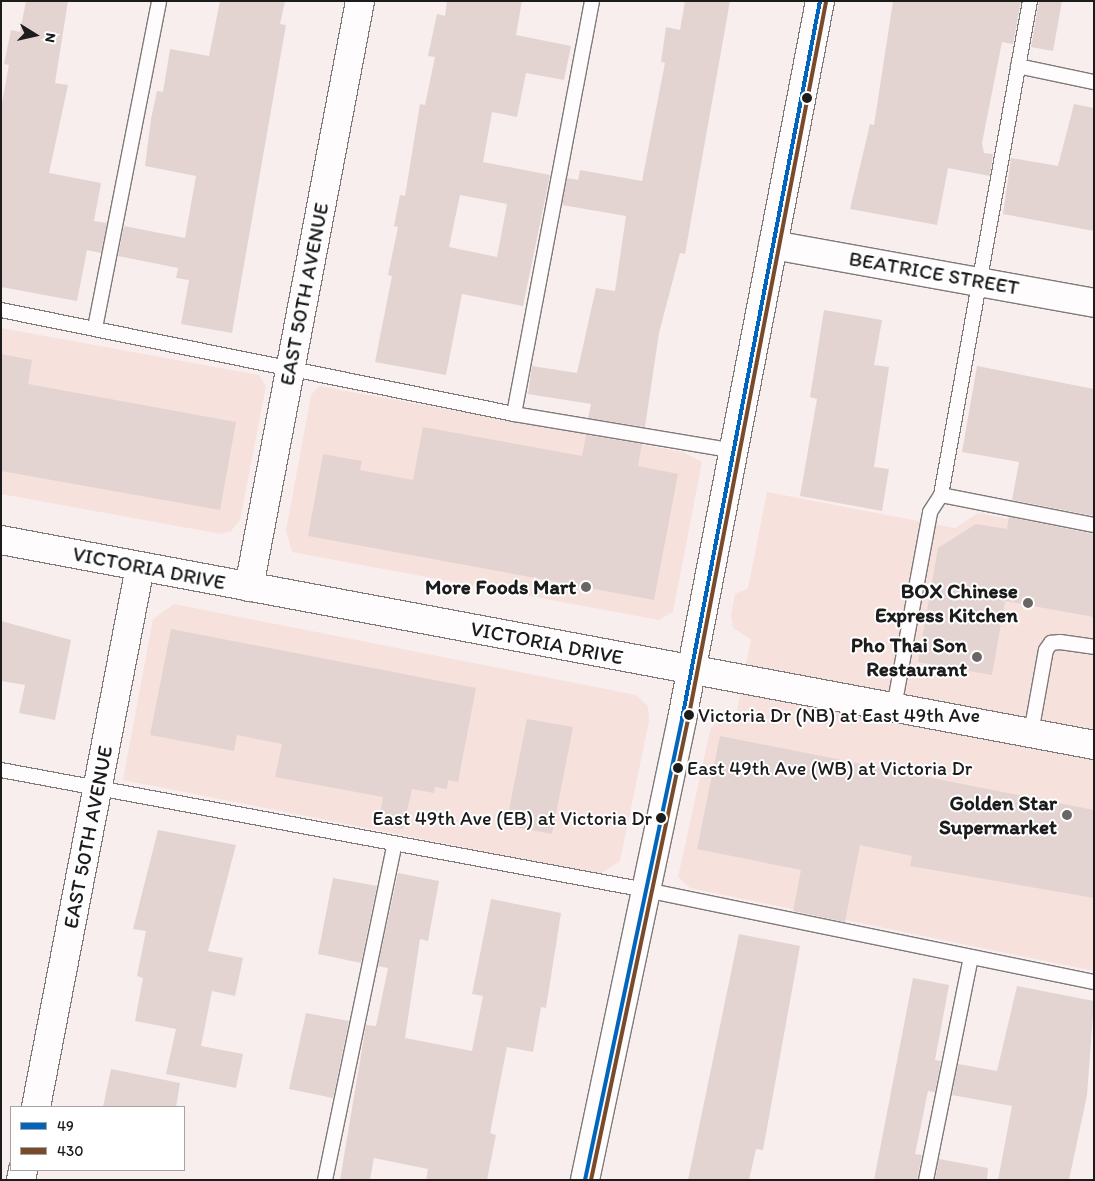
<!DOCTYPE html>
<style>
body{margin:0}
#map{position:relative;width:1095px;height:1181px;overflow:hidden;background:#f8eeed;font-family:Itim,sans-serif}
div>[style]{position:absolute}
.built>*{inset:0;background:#f6e1dd}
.building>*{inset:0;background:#e3d4d1}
.roads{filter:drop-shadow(1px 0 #7f7a7a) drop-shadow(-1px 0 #7f7a7a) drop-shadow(0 1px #7f7a7a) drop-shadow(0 -1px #7f7a7a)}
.lane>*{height:14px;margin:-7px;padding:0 7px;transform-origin:7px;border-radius:7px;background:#fefcfc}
.street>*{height:28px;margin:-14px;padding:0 14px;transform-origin:14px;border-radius:14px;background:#fefcfc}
.secondary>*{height:28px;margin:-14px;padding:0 14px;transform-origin:14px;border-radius:14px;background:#fefcfc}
.bus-1>*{height:4px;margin:-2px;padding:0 2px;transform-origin:2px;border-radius:2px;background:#0065bd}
.bus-2>*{height:4px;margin:-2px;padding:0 2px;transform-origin:2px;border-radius:2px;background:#7a4b2a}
.dots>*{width:14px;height:14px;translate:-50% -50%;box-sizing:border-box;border:2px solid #fff;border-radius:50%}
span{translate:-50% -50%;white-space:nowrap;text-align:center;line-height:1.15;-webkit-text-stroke:4px #fff;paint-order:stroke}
.bus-label{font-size:20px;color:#1c1c1c}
.left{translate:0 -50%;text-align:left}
.right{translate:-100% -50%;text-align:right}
.street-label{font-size:21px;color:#1c1c1c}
.poi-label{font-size:21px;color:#1c1c1c;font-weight:700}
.frame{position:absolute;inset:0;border:2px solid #1c1c1c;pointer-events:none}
.legend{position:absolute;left:10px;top:1106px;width:175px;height:65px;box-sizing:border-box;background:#fff;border:1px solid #a4a4a4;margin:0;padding:6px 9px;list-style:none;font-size:15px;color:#1c1c1c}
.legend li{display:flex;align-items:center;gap:10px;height:25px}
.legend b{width:25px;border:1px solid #a4a4a4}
.north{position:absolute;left:10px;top:10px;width:50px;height:50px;-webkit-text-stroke:4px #fff;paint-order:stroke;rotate:100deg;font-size:14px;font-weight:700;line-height:20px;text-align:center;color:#1c1c1c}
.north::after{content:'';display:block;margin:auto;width:18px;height:22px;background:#1c1c1c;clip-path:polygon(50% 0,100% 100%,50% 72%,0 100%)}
</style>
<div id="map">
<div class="built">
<i style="clip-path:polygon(1px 328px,259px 375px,266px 386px,240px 520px,231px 531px,221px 534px,1px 494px)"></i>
<i style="clip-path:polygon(319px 386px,683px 452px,702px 462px,673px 612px,659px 620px,292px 552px,286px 531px,311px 395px)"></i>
<i style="clip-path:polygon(767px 492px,955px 528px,978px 513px,1094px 536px,1094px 971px,690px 888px,678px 877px,710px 731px,717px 718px,736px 715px,751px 639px,733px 628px,731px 615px,735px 594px,748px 588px)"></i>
<i style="clip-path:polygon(174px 604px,636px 695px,648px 706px,649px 721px,620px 861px,600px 874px,123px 780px,153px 619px)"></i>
</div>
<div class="building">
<i style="clip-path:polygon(26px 1px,68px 1px,55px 83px,68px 85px,49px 173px,101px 183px,94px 221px,107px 223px,101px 253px,87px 250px,77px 301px,1px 287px,1px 108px,9px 65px,4px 64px,11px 30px,20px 32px)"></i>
<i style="clip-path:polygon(220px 1px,285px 1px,280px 24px,286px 25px,232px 333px,181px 324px,189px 280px,176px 278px,178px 268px,118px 256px,124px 226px,185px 238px,196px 176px,145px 166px,151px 119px,157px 91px,163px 92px,170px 49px,209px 56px)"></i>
<i style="clip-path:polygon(evenodd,447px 1px,522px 1px,516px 35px,571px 46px,564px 80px,526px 73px,517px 117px,492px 112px,483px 162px,550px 175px,523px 306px,462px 294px,446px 375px,375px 362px,392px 276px,388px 275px,398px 227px,394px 226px,400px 195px,405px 196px,420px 104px,425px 105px,435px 57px,428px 56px,437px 14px,445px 16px,447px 1px,460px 195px,507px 204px,497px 257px,449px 247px,460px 195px)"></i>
<i style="clip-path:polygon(685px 1px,730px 1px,685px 254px,680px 253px,659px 333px,645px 427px,588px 418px,591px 404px,528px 394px,532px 366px,577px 373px,596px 288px,615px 291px,626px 216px,562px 205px,567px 178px,578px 180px,580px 170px,642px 181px,665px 63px,661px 62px,666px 27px,680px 30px)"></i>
<i style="clip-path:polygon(893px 1px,1021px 1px,1013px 44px,1002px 42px,982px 143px,984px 153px,993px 154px,990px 176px,948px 168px,937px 225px,850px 209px,870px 124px,874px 125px)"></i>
<i style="clip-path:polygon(1039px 1px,1062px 1px,1053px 51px,1031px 47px)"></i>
<i style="clip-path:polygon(1074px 104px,1094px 108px,1094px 231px,1003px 214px,1011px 158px,1058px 166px)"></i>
<i style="clip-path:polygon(824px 310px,882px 320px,874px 365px,889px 367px,874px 467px,889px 469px,882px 511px,800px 496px,817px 399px,810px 397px)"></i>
<i style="clip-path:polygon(1px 354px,32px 360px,28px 384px,236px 422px,220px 510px,1px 471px)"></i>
<i style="clip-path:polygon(977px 366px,1094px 389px,1094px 516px,1012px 500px,1019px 462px,962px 452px)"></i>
<i style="clip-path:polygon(423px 427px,582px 456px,586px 435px,642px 444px,638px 466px,678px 474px,654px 600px,308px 536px,323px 454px,362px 461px,360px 470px,413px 480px)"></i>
<i style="clip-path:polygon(1009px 517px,1094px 534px,1094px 617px,1005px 601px,992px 675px,918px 662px,938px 548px,976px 524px,1007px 529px)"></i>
<i style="clip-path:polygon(1px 621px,71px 640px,55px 720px,19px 713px,25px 685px,1px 681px)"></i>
<i style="clip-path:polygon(171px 629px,476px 688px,458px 782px,448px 780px,447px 789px,435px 787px,434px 793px,412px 789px,403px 829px,378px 824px,383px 797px,275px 777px,282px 744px,237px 735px,234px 751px,150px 735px)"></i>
<i style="clip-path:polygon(527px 719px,573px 727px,552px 834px,506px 825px)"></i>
<i style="clip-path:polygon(720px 736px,1094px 810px,1094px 898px,910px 866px,912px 856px,860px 845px,845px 922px,793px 911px,801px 870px,697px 849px)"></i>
<i style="clip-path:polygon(158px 830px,236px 845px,208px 951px,243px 958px,235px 996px,212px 991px,201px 1046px,243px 1054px,236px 1088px,166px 1074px,176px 1029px,135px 1021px,143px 978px,137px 976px,146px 931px,133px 929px)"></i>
<i style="clip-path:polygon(398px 873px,439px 881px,428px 941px,420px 939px,405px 1038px,472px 1051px,483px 996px,472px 994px,491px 899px,561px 913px,546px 1008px,541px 1007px,533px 1052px,507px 1047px,490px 1133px,496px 1135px,487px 1180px,426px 1180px,428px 1169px,374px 1158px,370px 1180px,340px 1180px,366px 1025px,376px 1026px,388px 968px,378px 966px)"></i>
<i style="clip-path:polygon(333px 878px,377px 886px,361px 963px,318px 954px)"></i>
<i style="clip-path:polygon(739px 934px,800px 946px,763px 1150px,756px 1149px,749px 1180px,688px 1180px)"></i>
<i style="clip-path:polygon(913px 978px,949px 985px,935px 1060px,941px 1061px,935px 1092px,928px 1091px,915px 1154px,922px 1155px,917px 1180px,874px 1180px)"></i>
<i style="clip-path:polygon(1017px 986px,1094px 1001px,1087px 1095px,1069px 1180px,998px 1180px,1012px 1106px,952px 1095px,958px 1064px,997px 1071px)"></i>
<i style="clip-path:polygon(306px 1013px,349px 1021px,333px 1098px,289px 1089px)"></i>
<i style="clip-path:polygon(111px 1069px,180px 1083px,176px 1107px,103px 1107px)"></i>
<i style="clip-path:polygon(939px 1159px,988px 1168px,987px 1180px,935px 1180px)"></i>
</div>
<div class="roads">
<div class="lane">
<i style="left:1018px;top:66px;width:78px;rotate:11.9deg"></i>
<i style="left:1px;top:310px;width:523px;rotate:11.46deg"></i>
<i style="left:514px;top:414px;width:420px;rotate:-79.3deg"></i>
<i style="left:95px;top:328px;width:333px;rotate:-78.9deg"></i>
<i style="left:514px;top:414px;width:223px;rotate:9.5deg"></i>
<i style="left:941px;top:495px;width:156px;rotate:11.1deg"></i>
<i style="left:894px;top:707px;width:198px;rotate:-79.5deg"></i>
<i style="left:930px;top:512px;width:20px;rotate:-57deg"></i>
<i style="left:941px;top:495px;width:502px;rotate:-79.79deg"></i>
<i style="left:1031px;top:733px;width:84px;rotate:-79.8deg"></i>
<i style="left:1046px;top:650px;width:9px;rotate:-54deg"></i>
<i style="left:1051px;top:643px;width:9px;rotate:-6deg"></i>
<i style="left:1060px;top:642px;width:34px;rotate:8deg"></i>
<i style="left:1px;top:770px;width:656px;rotate:10.54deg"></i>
<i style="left:646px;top:890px;width:457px;rotate:11.6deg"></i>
<i style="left:325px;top:1180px;width:341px;rotate:-78.3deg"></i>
<i style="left:926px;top:1180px;width:227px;rotate:-78.6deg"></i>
</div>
<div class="street">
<i style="left:773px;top:245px;width:326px;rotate:10.2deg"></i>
<i style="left:249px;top:587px;width:596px;rotate:-79.27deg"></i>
<i style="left:36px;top:1107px;width:550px;rotate:-79.1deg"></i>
<i style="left:21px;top:1180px;width:10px;rotate:-79deg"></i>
</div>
<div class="secondary">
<i style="left:1px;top:540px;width:1112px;rotate:10.62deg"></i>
<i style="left:585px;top:1180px;width:471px;rotate:-78.1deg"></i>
<i style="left:682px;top:719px;width:731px;rotate:-79.12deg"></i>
</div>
</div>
<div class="bus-1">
<i style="left:585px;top:1180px;width:471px;rotate:-78.1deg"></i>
<i style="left:682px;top:719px;width:731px;rotate:-79.12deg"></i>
</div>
<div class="bus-2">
<i style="left:591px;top:1180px;width:470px;rotate:-78.1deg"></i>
<i style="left:688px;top:720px;width:731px;rotate:-79.12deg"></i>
</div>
<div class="dots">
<i style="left:807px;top:98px;background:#1c1c1c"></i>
<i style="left:586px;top:587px;background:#696665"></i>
<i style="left:1028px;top:603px;background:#696665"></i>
<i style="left:977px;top:657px;background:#696665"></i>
<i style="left:689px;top:715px;background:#1c1c1c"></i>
<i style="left:678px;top:768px;background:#1c1c1c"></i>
<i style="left:1067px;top:815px;background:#696665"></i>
<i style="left:661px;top:818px;background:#1c1c1c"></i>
</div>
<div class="bus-label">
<span class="left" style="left:698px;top:715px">Victoria Dr (NB) at East 49th Ave</span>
<span class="left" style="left:687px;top:768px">East 49th Ave (WB) at Victoria Dr</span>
<span class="right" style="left:652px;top:818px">East 49th Ave (EB) at Victoria Dr</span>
</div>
<div class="street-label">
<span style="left:934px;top:273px;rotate:10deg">BEATRICE STREET</span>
<span style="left:304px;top:294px;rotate:-79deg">EAST 50TH AVENUE</span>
<span style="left:149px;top:568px;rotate:11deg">VICTORIA DRIVE</span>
<span style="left:547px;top:643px;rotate:11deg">VICTORIA DRIVE</span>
<span style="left:88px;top:837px;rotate:-79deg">EAST 50TH AVENUE</span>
</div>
<div class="poi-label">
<span class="right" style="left:576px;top:587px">More Foods Mart</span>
<span class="right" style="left:1018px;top:603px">BOX Chinese<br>Express Kitchen</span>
<span class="right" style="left:967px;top:657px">Pho Thai Son<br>Restaurant</span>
<span class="right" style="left:1057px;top:815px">Golden Star<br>Supermarket</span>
</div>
<div class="frame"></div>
<ul class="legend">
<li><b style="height:6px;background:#0065bd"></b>49</li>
<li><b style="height:6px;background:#7a4b2a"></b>430</li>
</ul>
<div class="north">N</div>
</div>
